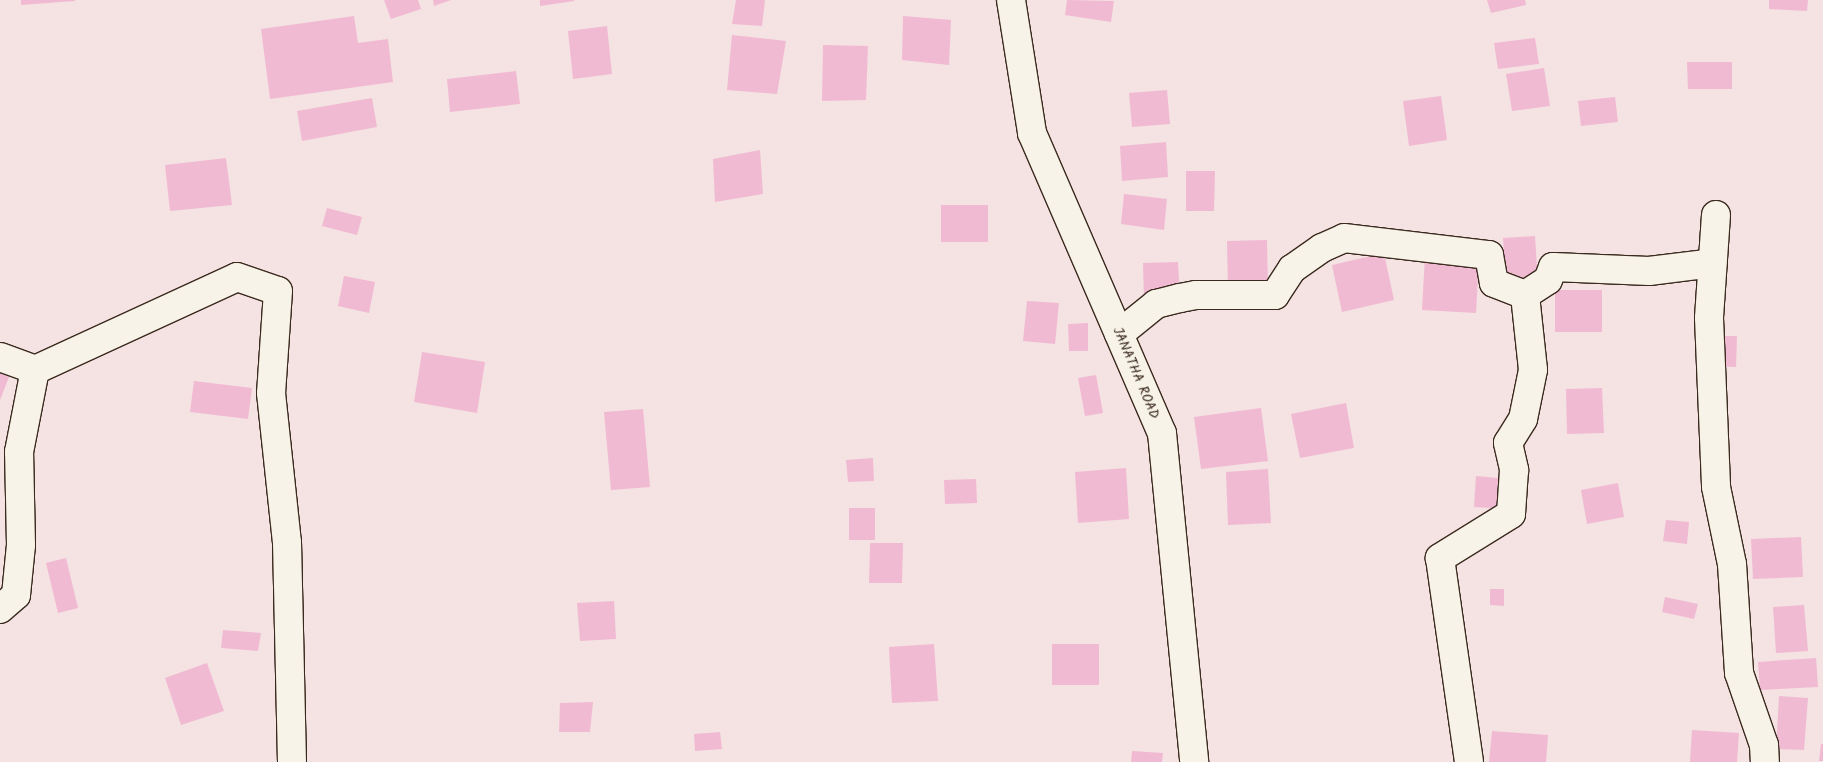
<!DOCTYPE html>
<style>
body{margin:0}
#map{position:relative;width:1823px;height:762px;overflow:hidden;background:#f5e2e2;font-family:Kalam,sans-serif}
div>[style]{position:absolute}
.building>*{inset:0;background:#f1bad3}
.roads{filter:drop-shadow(1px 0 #3b2a1e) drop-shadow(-1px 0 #3b2a1e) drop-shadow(0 1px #3b2a1e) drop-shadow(0 -1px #3b2a1e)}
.minor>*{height:28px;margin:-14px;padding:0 14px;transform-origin:14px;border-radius:14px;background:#f7f3e8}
span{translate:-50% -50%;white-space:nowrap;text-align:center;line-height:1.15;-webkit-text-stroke:4.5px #f7f3e8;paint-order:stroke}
.street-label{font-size:14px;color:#3b2a1e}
</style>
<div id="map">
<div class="building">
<i style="clip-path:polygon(21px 0,75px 0,75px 1px,21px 5px)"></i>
<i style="clip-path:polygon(384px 0,418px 0,421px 9px,391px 19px)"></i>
<i style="clip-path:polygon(433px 0,451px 0,434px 6px)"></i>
<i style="clip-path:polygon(540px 0,574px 0,574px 1px,540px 6px)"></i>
<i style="clip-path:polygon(736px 0,765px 0,762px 26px,732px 24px)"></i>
<i style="clip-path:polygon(1067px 0,1114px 1px,1111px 22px,1065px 15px)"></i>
<i style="clip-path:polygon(1487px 0,1525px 0,1526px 5px,1491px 13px)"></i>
<i style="clip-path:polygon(1769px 0,1808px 0,1807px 11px,1769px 9px)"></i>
<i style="clip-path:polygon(354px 16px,358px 43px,388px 39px,393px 82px,270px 99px,261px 29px)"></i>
<i style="clip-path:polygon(903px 16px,951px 20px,949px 65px,902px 60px)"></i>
<i style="clip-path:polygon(607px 26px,612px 74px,573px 79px,568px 31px)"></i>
<i style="clip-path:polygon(732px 35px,786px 41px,777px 94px,727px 90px)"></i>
<i style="clip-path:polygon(1535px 38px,1539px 64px,1498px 69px,1494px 43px)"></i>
<i style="clip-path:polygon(823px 45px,868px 46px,866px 100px,822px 101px)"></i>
<i style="clip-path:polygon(1687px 62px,1732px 62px,1732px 89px,1688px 89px)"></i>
<i style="clip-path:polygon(1544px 68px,1550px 106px,1512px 111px,1506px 74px)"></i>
<i style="clip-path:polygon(516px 71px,520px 104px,450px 112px,447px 79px)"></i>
<i style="clip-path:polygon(1167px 90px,1170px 124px,1132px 127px,1129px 93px)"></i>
<i style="clip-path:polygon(1441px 96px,1447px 140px,1409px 146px,1403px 101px)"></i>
<i style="clip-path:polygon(1615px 97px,1618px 122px,1581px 126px,1578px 101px)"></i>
<i style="clip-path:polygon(372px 98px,377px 127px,302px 141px,297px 111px)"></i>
<i style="clip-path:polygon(1166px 142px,1168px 177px,1122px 181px,1120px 146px)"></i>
<i style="clip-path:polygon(760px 150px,763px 194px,715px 202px,713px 159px)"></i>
<i style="clip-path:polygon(226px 158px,232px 205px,170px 211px,165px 165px)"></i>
<i style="clip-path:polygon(1186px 171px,1215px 171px,1214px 211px,1186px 211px)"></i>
<i style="clip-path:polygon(1124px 194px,1167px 199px,1164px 230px,1121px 224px)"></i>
<i style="clip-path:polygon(941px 205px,988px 205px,988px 242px,941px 242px)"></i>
<i style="clip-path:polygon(327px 208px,362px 217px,357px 235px,322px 226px)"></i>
<i style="clip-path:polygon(1535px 236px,1538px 283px,1506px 285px,1503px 238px)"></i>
<i style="clip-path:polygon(1267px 240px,1268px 290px,1228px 290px,1227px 241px)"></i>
<i style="clip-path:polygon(1384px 253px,1394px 300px,1342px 312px,1332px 265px)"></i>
<i style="clip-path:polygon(1425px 256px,1479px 259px,1476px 313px,1422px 310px)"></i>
<i style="clip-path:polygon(1178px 262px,1180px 298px,1144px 300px,1143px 263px)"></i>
<i style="clip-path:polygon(344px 276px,375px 282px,369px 313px,338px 306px)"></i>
<i style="clip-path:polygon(1555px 290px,1602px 290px,1602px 332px,1555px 332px)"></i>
<i style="clip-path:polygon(1027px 301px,1059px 303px,1055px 344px,1023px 341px)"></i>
<i style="clip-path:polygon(1088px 323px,1088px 351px,1069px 351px,1068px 324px)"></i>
<i style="clip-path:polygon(1713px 336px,1737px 336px,1736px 367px,1712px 366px)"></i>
<i style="clip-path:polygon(422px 352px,485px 362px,477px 413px,414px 402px)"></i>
<i style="clip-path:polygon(0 373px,9px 377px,0 400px)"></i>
<i style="clip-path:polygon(1096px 375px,1103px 413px,1085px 416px,1078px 378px)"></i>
<i style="clip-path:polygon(194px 381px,252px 388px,248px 419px,190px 412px)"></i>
<i style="clip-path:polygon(1602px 388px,1604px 433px,1567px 434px,1566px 389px)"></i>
<i style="clip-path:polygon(1346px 403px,1354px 448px,1300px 458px,1291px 414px)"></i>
<i style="clip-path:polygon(1261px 408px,1268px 461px,1201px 469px,1194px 417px)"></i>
<i style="clip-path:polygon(643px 409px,650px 487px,611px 490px,604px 412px)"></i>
<i style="clip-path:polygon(873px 458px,874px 481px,848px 482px,846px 460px)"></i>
<i style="clip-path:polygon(1126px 468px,1129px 519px,1078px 523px,1075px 472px)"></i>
<i style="clip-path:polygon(1268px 469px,1271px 523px,1228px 525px,1226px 472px)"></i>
<i style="clip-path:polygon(1476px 476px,1509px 479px,1506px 509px,1474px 507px)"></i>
<i style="clip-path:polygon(976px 479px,977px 503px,945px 504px,944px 480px)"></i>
<i style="clip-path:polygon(1618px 483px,1624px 517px,1587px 524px,1581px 490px)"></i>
<i style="clip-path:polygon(849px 508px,875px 508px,875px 540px,849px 540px)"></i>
<i style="clip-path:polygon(1666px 520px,1689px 522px,1687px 544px,1663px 541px)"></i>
<i style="clip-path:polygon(1801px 537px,1803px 577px,1753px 579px,1751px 539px)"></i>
<i style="clip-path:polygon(870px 543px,903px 543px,902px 583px,869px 583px)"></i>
<i style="clip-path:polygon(66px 558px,78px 608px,58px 613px,46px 563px)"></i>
<i style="clip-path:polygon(1490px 589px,1504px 589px,1504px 606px,1490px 605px)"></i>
<i style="clip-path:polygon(1665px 597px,1698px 604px,1694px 619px,1662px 612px)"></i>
<i style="clip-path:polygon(614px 601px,616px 639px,580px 641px,577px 603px)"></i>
<i style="clip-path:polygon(1804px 605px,1808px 651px,1776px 653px,1773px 607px)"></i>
<i style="clip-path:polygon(223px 630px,261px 633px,258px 651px,221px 648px)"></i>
<i style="clip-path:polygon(934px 644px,938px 701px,892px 703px,889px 647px)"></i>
<i style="clip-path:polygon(1052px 644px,1099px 644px,1099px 685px,1052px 685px)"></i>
<i style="clip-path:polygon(1816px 658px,1818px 687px,1760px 690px,1758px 662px)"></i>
<i style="clip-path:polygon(207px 663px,224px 711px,181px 725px,165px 678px)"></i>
<i style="clip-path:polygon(1779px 696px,1808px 698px,1804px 750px,1776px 749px)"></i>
<i style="clip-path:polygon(593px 702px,590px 732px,559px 732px,560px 703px)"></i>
<i style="clip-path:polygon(1692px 730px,1739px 733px,1737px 762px,1690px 762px)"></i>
<i style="clip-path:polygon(1492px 731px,1548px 735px,1546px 762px,1489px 762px)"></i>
<i style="clip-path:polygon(720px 732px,722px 749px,695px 751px,694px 734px)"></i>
<i style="clip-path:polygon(1821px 744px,1823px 744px,1823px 761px,1819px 761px)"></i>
<i style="clip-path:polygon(1132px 751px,1163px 753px,1162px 762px,1131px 762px)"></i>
</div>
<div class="roads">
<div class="minor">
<i style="left:1011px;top:0;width:135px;rotate:81deg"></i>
<i style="left:1032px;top:133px;width:327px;rotate:66.6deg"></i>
<i style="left:1162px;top:433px;width:331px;rotate:84.4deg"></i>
<i style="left:1716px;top:215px;width:103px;rotate:93.9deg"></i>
<i style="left:1709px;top:318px;width:169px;rotate:87.6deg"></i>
<i style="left:1716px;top:487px;width:79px;rotate:78.3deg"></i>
<i style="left:1732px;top:564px;width:109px;rotate:86.3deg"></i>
<i style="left:1739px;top:673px;width:76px;rotate:70.9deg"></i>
<i style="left:1764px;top:745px;width:17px;rotate:87deg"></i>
<i style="left:1525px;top:295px;width:27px;rotate:-33deg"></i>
<i style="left:1548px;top:280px;width:14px;rotate:-69deg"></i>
<i style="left:1553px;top:267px;width:96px;rotate:2.4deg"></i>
<i style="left:1649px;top:271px;width:64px;rotate:-7.1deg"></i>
<i style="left:1119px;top:334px;width:48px;rotate:-39deg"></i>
<i style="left:1156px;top:304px;width:25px;rotate:-14deg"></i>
<i style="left:1180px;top:298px;width:16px;rotate:-11deg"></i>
<i style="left:1196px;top:295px;width:79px"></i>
<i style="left:1275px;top:295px;width:31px;rotate:-57deg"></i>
<i style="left:1292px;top:269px;width:37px;rotate:-35deg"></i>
<i style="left:1322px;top:248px;width:24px;rotate:-24deg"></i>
<i style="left:1344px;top:238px;width:146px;rotate:6.7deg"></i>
<i style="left:1489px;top:255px;width:28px;rotate:80deg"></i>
<i style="left:1494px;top:283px;width:33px;rotate:21deg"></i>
<i style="left:1525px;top:295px;width:75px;rotate:83.9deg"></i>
<i style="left:1533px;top:370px;width:50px;rotate:101.5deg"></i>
<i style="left:1523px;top:419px;width:28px;rotate:122deg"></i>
<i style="left:1508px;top:443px;width:28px;rotate:77deg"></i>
<i style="left:1514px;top:470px;width:44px;rotate:93.9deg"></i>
<i style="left:1511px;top:514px;width:84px;rotate:148.2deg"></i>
<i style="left:1440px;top:558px;width:206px;rotate:81.9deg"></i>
<i style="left:0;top:357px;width:37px;rotate:20deg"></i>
<i style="left:35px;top:370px;width:222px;rotate:-24.7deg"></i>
<i style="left:237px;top:277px;width:43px;rotate:18.9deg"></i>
<i style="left:278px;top:291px;width:102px;rotate:93.9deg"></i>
<i style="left:271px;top:393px;width:150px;rotate:83.9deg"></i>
<i style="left:287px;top:542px;width:220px;rotate:88.7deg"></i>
<i style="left:0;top:609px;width:21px;rotate:-41deg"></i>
<i style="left:16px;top:595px;width:50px;rotate:-84.3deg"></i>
<i style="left:21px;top:545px;width:93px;rotate:-91.2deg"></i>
<i style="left:19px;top:452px;width:84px;rotate:-79deg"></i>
</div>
</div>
<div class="street-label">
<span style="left:1136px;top:373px;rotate:67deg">JANATHA ROAD</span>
</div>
</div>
